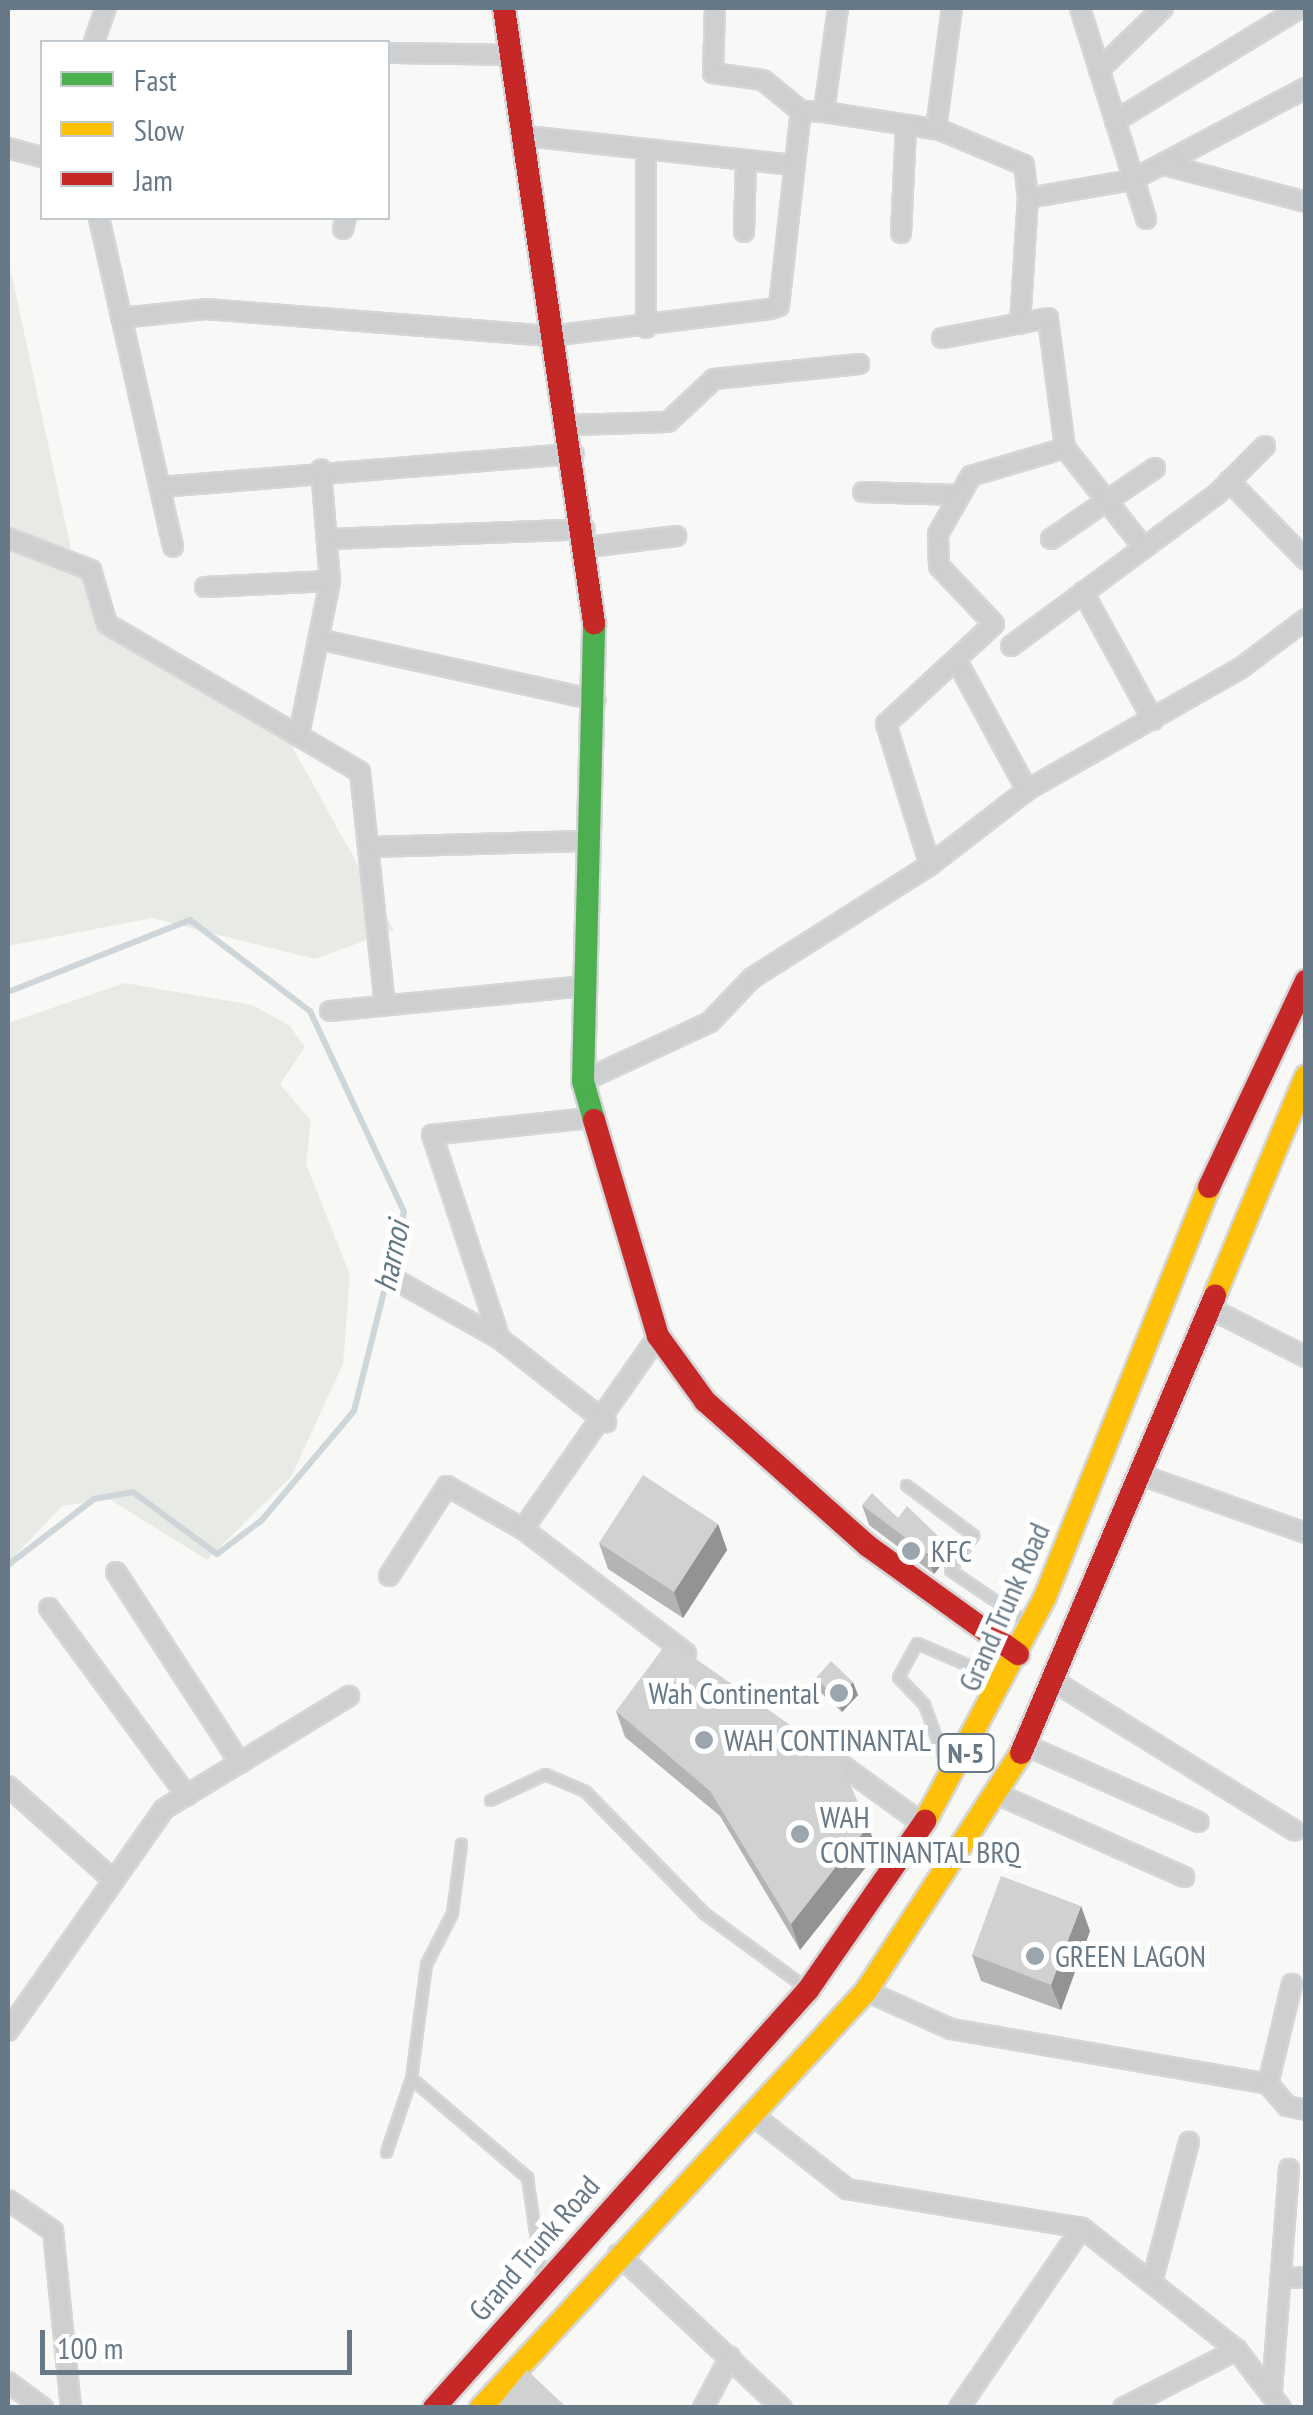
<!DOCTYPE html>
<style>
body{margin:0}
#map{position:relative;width:1313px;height:2415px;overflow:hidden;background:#f8f8f7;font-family:"PT Sans Narrow",sans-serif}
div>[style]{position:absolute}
.green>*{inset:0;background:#e8ebe5}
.stream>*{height:6px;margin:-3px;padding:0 3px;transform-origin:3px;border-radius:3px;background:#ced6d9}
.roads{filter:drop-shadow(2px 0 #d5d6d7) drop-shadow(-2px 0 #d5d6d7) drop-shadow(0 2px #d5d6d7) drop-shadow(0 -2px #d5d6d7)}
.lane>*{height:9px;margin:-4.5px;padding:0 4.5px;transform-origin:4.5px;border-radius:4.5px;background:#cecfd0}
.street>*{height:18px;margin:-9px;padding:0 9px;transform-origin:9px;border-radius:9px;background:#cecfd0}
.fast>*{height:22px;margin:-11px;padding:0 11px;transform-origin:11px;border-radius:11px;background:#4caf50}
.slow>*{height:22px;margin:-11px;padding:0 11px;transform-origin:11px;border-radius:11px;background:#ffc107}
.jam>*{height:22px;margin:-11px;padding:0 11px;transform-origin:11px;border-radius:11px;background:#c62828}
.wall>*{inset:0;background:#b3b5b5}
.shaded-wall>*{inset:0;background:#929393}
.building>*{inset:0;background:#d0d2d2}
.dots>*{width:28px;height:28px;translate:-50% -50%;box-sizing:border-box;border:5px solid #fff;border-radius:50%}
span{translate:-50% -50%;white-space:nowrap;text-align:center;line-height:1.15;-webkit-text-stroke:10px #fff;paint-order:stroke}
.shield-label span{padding:2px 8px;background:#fff;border:2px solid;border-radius:8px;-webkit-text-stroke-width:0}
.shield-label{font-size:28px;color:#677987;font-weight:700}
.poi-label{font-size:30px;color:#677987}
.left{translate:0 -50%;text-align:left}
.right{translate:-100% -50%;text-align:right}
.street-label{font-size:30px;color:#677987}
.water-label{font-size:32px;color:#637a83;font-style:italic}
.frame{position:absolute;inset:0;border:10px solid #677987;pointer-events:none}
.legend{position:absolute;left:40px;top:40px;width:350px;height:180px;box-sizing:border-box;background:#fff;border:2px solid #c2c9cf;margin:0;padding:12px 18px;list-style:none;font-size:30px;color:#677987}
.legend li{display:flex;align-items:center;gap:20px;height:50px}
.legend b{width:50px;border:2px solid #c2c9cf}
.scale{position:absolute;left:40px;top:2330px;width:312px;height:45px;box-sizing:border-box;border:5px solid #677987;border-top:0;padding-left:12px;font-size:30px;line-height:35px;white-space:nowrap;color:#677987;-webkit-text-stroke:8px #fff;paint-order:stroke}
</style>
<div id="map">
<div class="green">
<i style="clip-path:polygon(8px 258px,73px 559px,143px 653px,289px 741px,394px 930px,315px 959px,152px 918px,8px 946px)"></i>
<i style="clip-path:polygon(125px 983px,252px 1005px,289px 1025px,305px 1047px,280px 1084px,311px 1121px,306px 1164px,350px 1275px,343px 1364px,291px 1477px,207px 1560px,109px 1499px,62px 1506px,8px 1563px,8px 1023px)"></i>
</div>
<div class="stream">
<i style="left:8px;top:992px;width:196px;rotate:-21.6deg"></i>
<i style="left:190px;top:920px;width:151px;rotate:37.2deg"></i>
<i style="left:310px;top:1011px;width:222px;rotate:64.9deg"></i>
<i style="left:404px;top:1212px;width:205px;rotate:104.1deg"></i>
<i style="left:354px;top:1411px;width:143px;rotate:130.2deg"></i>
<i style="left:262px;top:1520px;width:56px;rotate:142.9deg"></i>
<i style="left:217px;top:1554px;width:104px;rotate:-143.6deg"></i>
<i style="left:133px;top:1492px;width:40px;rotate:170deg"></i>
<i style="left:94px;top:1499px;width:108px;rotate:142.5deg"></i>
</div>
<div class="roads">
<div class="lane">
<i style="left:906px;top:1485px;width:84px;rotate:36.7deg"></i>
<i style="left:973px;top:1535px;width:42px;rotate:123.3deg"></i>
<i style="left:950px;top:1570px;width:91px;rotate:34.2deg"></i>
<i style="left:945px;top:1762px;width:62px;rotate:-109.9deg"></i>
<i style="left:924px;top:1704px;width:37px;rotate:-134deg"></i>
<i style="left:898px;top:1677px;width:39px;rotate:-61deg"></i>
<i style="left:917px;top:1643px;width:86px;rotate:23.3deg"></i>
<i style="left:490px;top:1800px;width:61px;rotate:-25.3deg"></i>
<i style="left:545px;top:1774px;width:43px;rotate:23deg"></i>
<i style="left:585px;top:1791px;width:170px;rotate:45.7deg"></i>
<i style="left:704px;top:1913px;width:122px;rotate:36.3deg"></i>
<i style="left:411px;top:2078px;width:153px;rotate:40.5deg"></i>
<i style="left:527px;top:2177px;width:98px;rotate:81.8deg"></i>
<i style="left:386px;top:2152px;width:78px;rotate:-71.3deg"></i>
<i style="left:411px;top:2078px;width:115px;rotate:-82.5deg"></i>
<i style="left:426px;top:1964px;width:57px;rotate:-63deg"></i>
<i style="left:452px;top:1913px;width:70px;rotate:-82.6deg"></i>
</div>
<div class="street">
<i style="left:715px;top:8px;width:65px;rotate:91.8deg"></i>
<i style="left:713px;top:73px;width:50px;rotate:8deg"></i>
<i style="left:763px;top:80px;width:49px;rotate:39.2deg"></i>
<i style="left:838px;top:8px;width:105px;rotate:97.7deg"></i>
<i style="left:824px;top:112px;width:117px;rotate:8.8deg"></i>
<i style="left:940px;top:130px;width:91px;rotate:22.6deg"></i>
<i style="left:1024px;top:165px;width:33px;rotate:83deg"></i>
<i style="left:1028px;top:198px;width:106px;rotate:-9.8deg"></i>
<i style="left:1132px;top:180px;width:197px;rotate:-27.9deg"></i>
<i style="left:1080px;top:8px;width:221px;rotate:72.6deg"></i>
<i style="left:94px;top:42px;width:36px;rotate:-71deg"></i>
<i style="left:388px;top:53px;width:122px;rotate:0.9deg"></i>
<i style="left:1099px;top:70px;width:89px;rotate:-44.1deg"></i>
<i style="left:1115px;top:121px;width:217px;rotate:-31.4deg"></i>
<i style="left:936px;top:129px;width:122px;rotate:-82.5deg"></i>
<i style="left:526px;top:136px;width:269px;rotate:6.2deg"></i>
<i style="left:8px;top:148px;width:35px;rotate:15deg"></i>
<i style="left:1165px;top:165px;width:146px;rotate:14.7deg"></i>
<i style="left:99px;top:218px;width:337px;rotate:77.3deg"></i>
<i style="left:343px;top:229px;width:11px;rotate:-75deg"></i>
<i style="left:744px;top:232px;width:70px;rotate:-88.4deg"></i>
<i style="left:901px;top:233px;width:108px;rotate:-87.3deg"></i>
<i style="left:121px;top:318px;width:85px;rotate:-6deg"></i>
<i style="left:206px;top:309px;width:345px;rotate:4.5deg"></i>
<i style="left:550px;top:336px;width:222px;rotate:-7deg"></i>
<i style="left:770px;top:309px;width:9px;rotate:-18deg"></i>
<i style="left:779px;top:306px;width:196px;rotate:-83.6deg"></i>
<i style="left:801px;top:111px;width:23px;rotate:2deg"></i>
<i style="left:1020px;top:324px;width:126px;rotate:-86.4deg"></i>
<i style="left:646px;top:328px;width:177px;rotate:-90deg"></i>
<i style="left:571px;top:425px;width:97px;rotate:-1.8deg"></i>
<i style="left:668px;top:422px;width:63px;rotate:-43.1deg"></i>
<i style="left:714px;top:379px;width:146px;rotate:-5.9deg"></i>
<i style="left:1065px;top:448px;width:127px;rotate:51.7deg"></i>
<i style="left:1229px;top:481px;width:110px;rotate:45.7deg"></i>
<i style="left:160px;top:487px;width:415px;rotate:-4.6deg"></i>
<i style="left:863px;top:492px;width:93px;rotate:1.8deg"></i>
<i style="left:8px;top:538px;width:89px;rotate:21.1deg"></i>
<i style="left:91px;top:570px;width:56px;rotate:73.5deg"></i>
<i style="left:107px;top:624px;width:293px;rotate:30.3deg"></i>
<i style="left:360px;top:772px;width:234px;rotate:83.9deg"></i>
<i style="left:329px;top:539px;width:256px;rotate:-2.2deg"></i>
<i style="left:1051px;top:539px;width:126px;rotate:-34.3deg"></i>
<i style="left:588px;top:547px;width:89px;rotate:-7.1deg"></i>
<i style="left:205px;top:587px;width:125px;rotate:-2.7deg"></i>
<i style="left:1083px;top:592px;width:146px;rotate:61.3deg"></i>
<i style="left:322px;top:640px;width:280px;rotate:12.4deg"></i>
<i style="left:1011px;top:646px;width:256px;rotate:-36.4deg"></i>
<i style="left:1217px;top:494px;width:68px;rotate:-45deg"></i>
<i style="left:957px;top:661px;width:147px;rotate:61.5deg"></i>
<i style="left:300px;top:729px;width:151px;rotate:-78.5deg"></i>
<i style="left:330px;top:581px;width:112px;rotate:-94.6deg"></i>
<i style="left:371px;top:847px;width:220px;rotate:-1.6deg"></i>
<i style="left:930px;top:865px;width:148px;rotate:-107.3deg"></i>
<i style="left:886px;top:724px;width:147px;rotate:-42.8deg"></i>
<i style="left:994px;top:624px;width:80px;rotate:-133.5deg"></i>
<i style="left:939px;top:566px;width:32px;rotate:-92deg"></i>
<i style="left:938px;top:534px;width:67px;rotate:-60.4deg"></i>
<i style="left:971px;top:476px;width:98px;rotate:-16.6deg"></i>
<i style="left:1065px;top:448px;width:131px;rotate:-97.5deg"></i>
<i style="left:1048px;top:318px;width:108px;rotate:169.3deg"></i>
<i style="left:330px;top:1011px;width:257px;rotate:-5.6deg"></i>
<i style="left:583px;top:1081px;width:140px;rotate:-24.9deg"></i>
<i style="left:710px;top:1022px;width:61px;rotate:-46.3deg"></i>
<i style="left:752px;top:978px;width:211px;rotate:-32.4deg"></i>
<i style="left:930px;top:865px;width:123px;rotate:-37.7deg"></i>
<i style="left:1027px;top:790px;width:246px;rotate:-29.7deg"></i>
<i style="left:1241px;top:668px;width:81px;rotate:-37deg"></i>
<i style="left:590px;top:1118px;width:159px;rotate:173.9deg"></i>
<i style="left:432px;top:1135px;width:215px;rotate:71.6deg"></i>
<i style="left:500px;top:1339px;width:135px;rotate:38.1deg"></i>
<i style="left:394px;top:1279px;width:122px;rotate:29.5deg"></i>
<i style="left:1209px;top:1308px;width:109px;rotate:26.8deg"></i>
<i style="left:1141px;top:1475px;width:175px;rotate:19.4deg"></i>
<i style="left:523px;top:1529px;width:236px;rotate:-55deg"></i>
<i style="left:116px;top:1572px;width:228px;rotate:57deg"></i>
<i style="left:389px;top:1576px;width:107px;rotate:-57.2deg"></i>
<i style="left:447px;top:1486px;width:87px;rotate:29.5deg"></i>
<i style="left:523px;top:1529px;width:205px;rotate:37.3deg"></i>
<i style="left:49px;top:1608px;width:233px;rotate:53.7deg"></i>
<i style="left:1055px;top:1682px;width:282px;rotate:31.8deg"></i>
<i style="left:1025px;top:1745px;width:190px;rotate:23.9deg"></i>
<i style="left:825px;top:1753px;width:121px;rotate:35.9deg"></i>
<i style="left:8px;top:1786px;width:138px;rotate:41.8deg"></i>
<i style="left:997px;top:1794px;width:205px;rotate:23.9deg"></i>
<i style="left:866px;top:1991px;width:93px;rotate:24.1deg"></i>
<i style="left:951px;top:2029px;width:322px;rotate:9.8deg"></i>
<i style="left:1268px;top:2084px;width:103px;rotate:-76.5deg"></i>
<i style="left:8px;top:2031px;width:271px;rotate:-54.9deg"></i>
<i style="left:164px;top:1809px;width:217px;rotate:-31.4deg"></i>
<i style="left:1268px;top:2084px;width:29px;rotate:49deg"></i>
<i style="left:1287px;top:2106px;width:19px;rotate:12deg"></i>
<i style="left:750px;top:2113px;width:123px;rotate:38.1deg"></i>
<i style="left:847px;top:2189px;width:238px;rotate:9.4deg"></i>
<i style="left:1082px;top:2228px;width:197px;rotate:38.2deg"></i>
<i style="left:1237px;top:2350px;width:73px;rotate:52.8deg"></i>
<i style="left:8px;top:2200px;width:55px;rotate:34.6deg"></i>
<i style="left:53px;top:2231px;width:178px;rotate:84.2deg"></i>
<i style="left:618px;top:2254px;width:225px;rotate:43.2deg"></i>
<i style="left:1282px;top:2278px;width:24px;rotate:-2deg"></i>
<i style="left:1152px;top:2282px;width:145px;rotate:-75.2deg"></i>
<i style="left:8px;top:2382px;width:44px;rotate:36.6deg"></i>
<i style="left:1272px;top:2390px;width:222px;rotate:-85.6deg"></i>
<i style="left:703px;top:2408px;width:58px;rotate:-62.1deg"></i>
<i style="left:959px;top:2408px;width:218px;rotate:-55.7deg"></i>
<i style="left:1123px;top:2408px;width:128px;rotate:-27deg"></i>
</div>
<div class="fast">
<i style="left:594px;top:1120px;width:41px;rotate:-105.8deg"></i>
<i style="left:583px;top:1081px;width:458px;rotate:-88.6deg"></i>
</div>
<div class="slow">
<i style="left:1215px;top:1295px;width:237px;rotate:-67.4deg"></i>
<i style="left:925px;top:1821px;width:254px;rotate:-61.8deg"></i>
<i style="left:1045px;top:1597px;width:442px;rotate:-68.2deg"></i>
<i style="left:481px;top:2408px;width:568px;rotate:-47.28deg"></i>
<i style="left:866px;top:1991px;width:284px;rotate:-56.9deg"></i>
</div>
<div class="jam">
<i style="left:504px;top:8px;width:622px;rotate:81.67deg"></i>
<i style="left:594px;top:1120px;width:225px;rotate:73.5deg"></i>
<i style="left:658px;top:1336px;width:80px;rotate:54.1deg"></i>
<i style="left:705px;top:1401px;width:218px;rotate:41.7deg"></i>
<i style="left:868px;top:1546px;width:185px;rotate:35.8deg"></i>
<i style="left:1209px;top:1187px;width:228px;rotate:-64.8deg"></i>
<i style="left:1021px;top:1753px;width:497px;rotate:-67deg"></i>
<i style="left:434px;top:2408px;width:561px;rotate:-48.18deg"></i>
<i style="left:808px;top:1990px;width:206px;rotate:-55.3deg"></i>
</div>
</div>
<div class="wall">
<i style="clip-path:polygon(862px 1505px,898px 1518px,940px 1538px,947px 1558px,934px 1574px,869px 1525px)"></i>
<i style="clip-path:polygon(718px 1524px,727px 1550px,683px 1618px,608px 1569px,599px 1543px)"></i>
<i style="clip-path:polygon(816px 1678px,858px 1695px,842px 1712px,820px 1692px)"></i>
<i style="clip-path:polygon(616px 1711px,878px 1852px,800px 1950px,720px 1816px,625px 1737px)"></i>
<i style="clip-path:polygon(1090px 1931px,1061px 2010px,981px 1981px,972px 1955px)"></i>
</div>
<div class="shaded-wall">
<i style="clip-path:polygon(718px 1524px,727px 1550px,683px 1618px,674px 1592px)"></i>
<i style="clip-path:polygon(940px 1538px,947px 1558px,934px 1574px,927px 1554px)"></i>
<i style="clip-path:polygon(853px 1682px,858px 1695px,842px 1712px,837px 1699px)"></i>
<i style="clip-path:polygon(868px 1826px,878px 1852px,800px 1950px,791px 1924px)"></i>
<i style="clip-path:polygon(1081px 1906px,1090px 1931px,1061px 2010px,1051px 1985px)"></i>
</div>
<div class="building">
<i style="clip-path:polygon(643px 1475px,718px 1524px,674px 1592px,599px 1543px)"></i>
<i style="clip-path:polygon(872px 1493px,898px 1518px,907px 1506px,940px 1538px,927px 1554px,862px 1505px)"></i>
<i style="clip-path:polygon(669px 1640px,840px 1760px,868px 1826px,791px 1924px,710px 1791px,616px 1711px)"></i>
<i style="clip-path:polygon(831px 1661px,853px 1682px,837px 1699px,816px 1678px)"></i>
<i style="clip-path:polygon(1001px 1876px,1081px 1906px,1051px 1985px,972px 1955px)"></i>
<i style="clip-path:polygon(527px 2370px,567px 2408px,496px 2408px)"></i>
</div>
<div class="dots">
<i style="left:911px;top:1551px;background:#9aa5ae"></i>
<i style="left:839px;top:1693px;background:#9aa5ae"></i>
<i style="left:704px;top:1740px;background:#9aa5ae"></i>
<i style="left:800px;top:1834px;background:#9aa5ae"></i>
<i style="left:1035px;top:1956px;background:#9aa5ae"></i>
</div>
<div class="shield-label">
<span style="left:966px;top:1753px">N-5</span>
</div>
<div class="poi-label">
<span class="left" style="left:931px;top:1551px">KFC</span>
<span class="right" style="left:819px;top:1693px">Wah Continental</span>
<span class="left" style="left:724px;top:1740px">WAH CONTINANTAL</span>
<span class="left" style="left:820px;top:1834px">WAH<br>CONTINANTAL BRQ</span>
<span class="left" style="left:1055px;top:1956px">GREEN LAGON</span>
</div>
<div class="street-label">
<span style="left:1004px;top:1607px;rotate:-66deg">Grand Trunk Road</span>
<span style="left:534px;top:2248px;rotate:-49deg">Grand Trunk Road</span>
</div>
<div class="water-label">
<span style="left:391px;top:1256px;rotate:-78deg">harnoi</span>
</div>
<div class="frame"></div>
<ul class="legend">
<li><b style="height:12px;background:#4caf50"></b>Fast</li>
<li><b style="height:12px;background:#ffc107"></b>Slow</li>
<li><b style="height:12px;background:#c62828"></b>Jam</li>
</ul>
<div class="scale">100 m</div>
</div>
